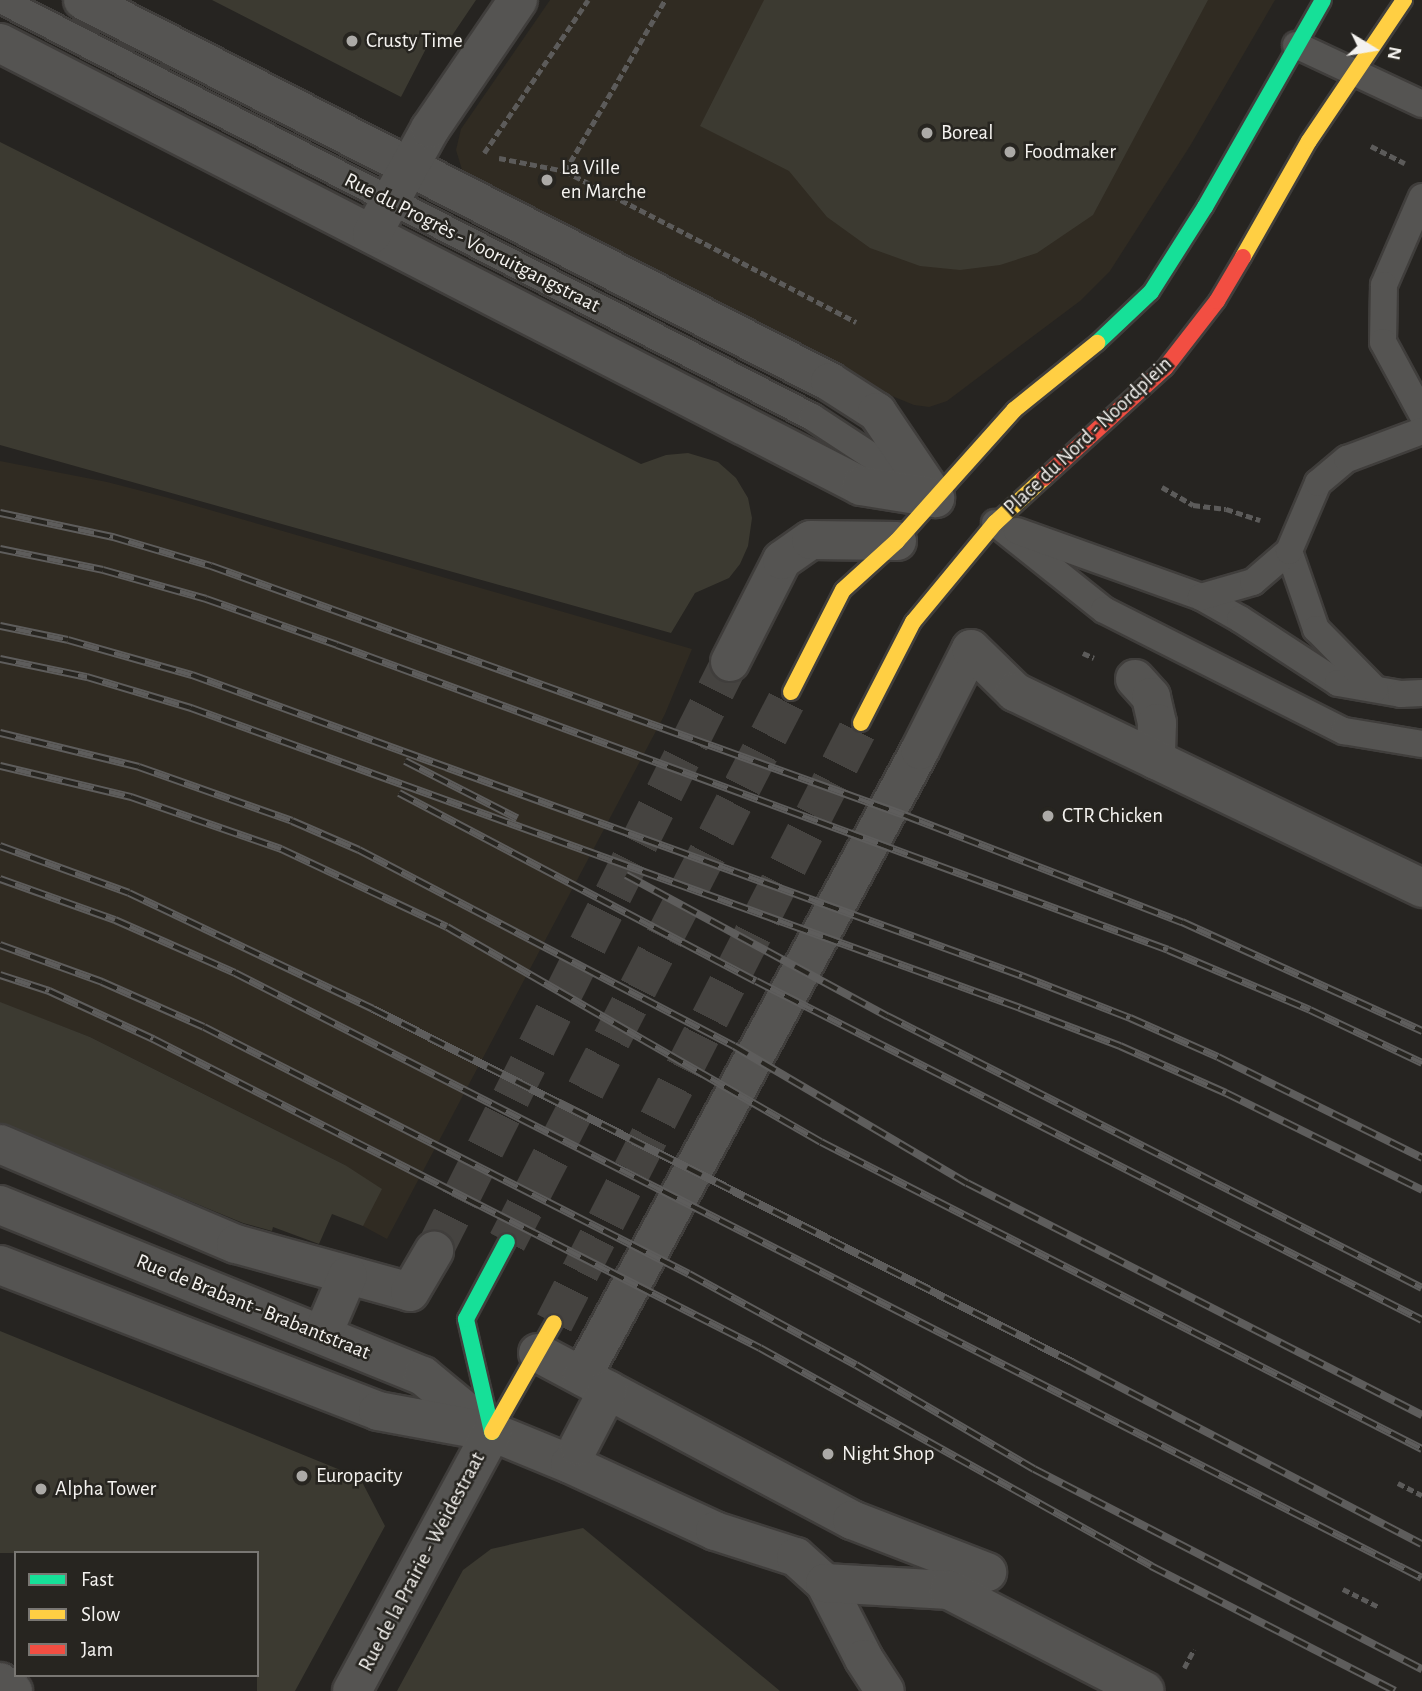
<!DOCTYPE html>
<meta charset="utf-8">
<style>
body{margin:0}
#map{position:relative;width:1422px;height:1691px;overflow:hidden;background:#262421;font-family:"Alegreya Sans",sans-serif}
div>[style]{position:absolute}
.built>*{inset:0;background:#302b22}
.building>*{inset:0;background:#3c3a31}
.street-tunnel>*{height:38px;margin-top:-19px;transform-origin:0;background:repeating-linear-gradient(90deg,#454340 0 38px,transparent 0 57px)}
.secondary-tunnel>*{height:38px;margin-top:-19px;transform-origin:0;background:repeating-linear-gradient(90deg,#454340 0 38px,transparent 0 57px)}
.path>*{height:4.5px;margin-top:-2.25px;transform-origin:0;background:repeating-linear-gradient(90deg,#5c5b5a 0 7px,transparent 0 10.5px)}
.roads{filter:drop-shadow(2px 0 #403e3c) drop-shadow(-2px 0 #403e3c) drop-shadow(0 2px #403e3c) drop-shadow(0 -2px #403e3c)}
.lane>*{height:26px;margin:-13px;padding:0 13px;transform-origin:13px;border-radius:13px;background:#555452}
.street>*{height:38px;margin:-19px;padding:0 19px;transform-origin:19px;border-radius:19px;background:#555452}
.fast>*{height:16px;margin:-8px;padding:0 8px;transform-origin:8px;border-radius:8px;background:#16e098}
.slow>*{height:16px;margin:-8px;padding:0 8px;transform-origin:8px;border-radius:8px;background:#ffcf43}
.jam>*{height:16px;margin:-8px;padding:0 8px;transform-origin:8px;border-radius:8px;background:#f24e42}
.rail>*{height:8px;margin-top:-4px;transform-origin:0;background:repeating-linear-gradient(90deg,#272520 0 16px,#5e5d5c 0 32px);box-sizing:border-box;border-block:2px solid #5e5d5c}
.dots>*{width:19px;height:19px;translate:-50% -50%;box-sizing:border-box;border:4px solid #272520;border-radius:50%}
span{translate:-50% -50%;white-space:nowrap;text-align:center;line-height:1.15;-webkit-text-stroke:5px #272520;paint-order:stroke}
.poi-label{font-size:21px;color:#f4f2ef}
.left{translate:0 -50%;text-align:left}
.street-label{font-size:21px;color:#f4f2ef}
.legend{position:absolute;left:14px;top:1551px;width:245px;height:126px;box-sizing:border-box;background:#272520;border:2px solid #797773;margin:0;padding:9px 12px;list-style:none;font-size:21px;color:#f4f2ef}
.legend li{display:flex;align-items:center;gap:14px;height:35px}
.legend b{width:35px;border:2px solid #797773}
.north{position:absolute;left:1338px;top:14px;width:70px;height:70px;-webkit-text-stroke:5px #272520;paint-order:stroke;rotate:101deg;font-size:19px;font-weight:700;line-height:28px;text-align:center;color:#f4f2ef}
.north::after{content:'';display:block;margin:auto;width:24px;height:32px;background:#f4f2ef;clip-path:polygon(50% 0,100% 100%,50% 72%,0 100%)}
</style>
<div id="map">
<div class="built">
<i style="clip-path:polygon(550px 0,1275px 0,1190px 146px,1110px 271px,1080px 301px,947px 401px,929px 407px,914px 405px,892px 396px,473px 183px,463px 173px,456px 150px,461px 129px)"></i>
<i style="clip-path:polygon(0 461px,107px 482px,165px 497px,692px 649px,665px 714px,387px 1239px,363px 1226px,345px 1165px,90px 1037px,0 1003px)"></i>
</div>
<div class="building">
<i style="clip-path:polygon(212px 0,476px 0,445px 46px,431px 39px,401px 97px)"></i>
<i style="clip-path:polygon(764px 0,1208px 0,1093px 215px,1037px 253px,1000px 265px,960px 270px,920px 266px,870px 248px,827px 217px,789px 171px,700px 126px)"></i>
<i style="clip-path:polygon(0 142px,641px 464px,666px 455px,688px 453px,718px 462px,736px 478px,748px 498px,752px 518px,748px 546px,740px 564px,729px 578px,695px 593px,671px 633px,0 445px)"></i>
<i style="clip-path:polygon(0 1002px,90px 1037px,345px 1165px,382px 1189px,363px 1226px,332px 1214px,319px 1244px,273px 1227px,272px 1231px,243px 1223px,0 1123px)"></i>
<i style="clip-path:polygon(0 1331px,360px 1478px,385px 1526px,295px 1691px,257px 1691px,257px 1553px,0 1553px)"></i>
<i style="clip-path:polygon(583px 1528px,635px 1571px,780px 1691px,397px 1691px,463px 1570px,491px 1549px)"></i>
</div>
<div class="street-tunnel">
<i style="left:434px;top:1251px;width:659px;rotate:-63.32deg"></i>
</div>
<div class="secondary-tunnel">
<i style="left:507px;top:1242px;width:619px;rotate:-62.69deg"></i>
<i style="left:554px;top:1323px;width:674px;rotate:-62.9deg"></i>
</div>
<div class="path">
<i style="left:1371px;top:146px;width:38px;rotate:27deg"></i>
<i style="left:484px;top:153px;width:185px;rotate:-55.8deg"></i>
<i style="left:499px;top:158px;width:67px;rotate:11.1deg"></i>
<i style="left:565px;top:171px;width:328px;rotate:27.4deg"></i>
<i style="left:565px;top:171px;width:198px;rotate:-59.7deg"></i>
<i style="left:1162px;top:487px;width:36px;rotate:30deg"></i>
<i style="left:1193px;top:505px;width:33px;rotate:7deg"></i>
<i style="left:1226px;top:509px;width:36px;rotate:18deg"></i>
<i style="left:1083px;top:653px;width:12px;rotate:24deg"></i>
<i style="left:1398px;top:1483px;width:27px;rotate:27deg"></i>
<i style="left:1343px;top:1589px;width:40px;rotate:26.6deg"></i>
<i style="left:1184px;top:1668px;width:21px;rotate:-62deg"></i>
</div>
<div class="roads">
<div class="lane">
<i style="left:1px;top:0;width:912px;rotate:27.21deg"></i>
<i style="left:812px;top:417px;width:129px;rotate:33.3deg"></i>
<i style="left:1296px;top:45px;width:139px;rotate:25.1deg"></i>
<i style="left:1422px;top:197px;width:96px;rotate:113.4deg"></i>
<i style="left:1384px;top:285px;width:57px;rotate:91deg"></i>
<i style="left:1383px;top:342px;width:82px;rotate:61.6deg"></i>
<i style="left:995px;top:523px;width:139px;rotate:38.6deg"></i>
<i style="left:1104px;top:610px;width:269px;rotate:26.8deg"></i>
<i style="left:1344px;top:731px;width:79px;rotate:9.5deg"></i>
<i style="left:1017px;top:531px;width:195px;rotate:19.7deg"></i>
<i style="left:1201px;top:597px;width:45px;rotate:29.4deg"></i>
<i style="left:1240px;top:619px;width:117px;rotate:33.1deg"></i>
<i style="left:1338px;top:683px;width:64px;rotate:9.9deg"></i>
<i style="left:1401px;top:694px;width:21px;rotate:-3deg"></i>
<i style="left:1289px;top:551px;width:83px;rotate:70.9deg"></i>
<i style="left:1316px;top:629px;width:84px;rotate:45.5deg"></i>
<i style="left:1201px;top:597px;width:54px;rotate:-16.1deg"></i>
<i style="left:1253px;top:582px;width:48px;rotate:-40.7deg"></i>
<i style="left:1289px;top:551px;width:74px;rotate:-66.9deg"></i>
<i style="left:1318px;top:483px;width:38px;rotate:-40deg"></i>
<i style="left:1347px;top:459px;width:80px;rotate:-20.5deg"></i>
</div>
<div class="street">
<i style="left:83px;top:0;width:839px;rotate:27.08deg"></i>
<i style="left:830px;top:382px;width:56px;rotate:32.6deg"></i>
<i style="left:877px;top:412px;width:104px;rotate:56deg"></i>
<i style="left:0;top:43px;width:968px;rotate:27.23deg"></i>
<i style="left:861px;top:486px;width:75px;rotate:9.2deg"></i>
<i style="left:372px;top:234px;width:120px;rotate:-61.1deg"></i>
<i style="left:430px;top:129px;width:156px;rotate:-55.7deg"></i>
<i style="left:730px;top:662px;width:114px;rotate:-63deg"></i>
<i style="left:782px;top:560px;width:35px;rotate:-35deg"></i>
<i style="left:811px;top:540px;width:86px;rotate:0.7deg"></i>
<i style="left:1135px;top:679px;width:24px;rotate:48deg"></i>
<i style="left:1151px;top:697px;width:27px;rotate:77deg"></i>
<i style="left:1157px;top:723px;width:37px;rotate:92deg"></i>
<i style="left:0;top:1144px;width:256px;rotate:23deg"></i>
<i style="left:236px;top:1244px;width:180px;rotate:15.4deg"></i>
<i style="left:410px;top:1292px;width:48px;rotate:-59.7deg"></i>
<i style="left:0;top:1205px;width:456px;rotate:22deg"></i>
<i style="left:423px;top:1376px;width:83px;rotate:39.6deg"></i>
<i style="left:0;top:1265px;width:405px;rotate:21.1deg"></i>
<i style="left:378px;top:1411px;width:116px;rotate:10.4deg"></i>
<i style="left:492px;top:1432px;width:84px;rotate:22.3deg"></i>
<i style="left:570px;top:1464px;width:160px;rotate:24.8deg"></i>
<i style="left:715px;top:1531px;width:85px;rotate:17.8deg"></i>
<i style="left:796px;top:1557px;width:39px;rotate:42deg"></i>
<i style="left:825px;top:1583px;width:85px;rotate:62.8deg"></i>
<i style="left:864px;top:1659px;width:38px;rotate:57deg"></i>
<i style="left:327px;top:1324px;width:53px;rotate:-66.8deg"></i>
<i style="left:538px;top:1353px;width:356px;rotate:28deg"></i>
<i style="left:852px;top:1520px;width:145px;rotate:21.1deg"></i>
<i style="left:582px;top:1376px;width:711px;rotate:-61.63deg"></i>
<i style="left:920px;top:750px;width:113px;rotate:-63.2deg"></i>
<i style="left:971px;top:649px;width:62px;rotate:44.3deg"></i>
<i style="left:1015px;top:692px;width:452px;rotate:25.7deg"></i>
<i style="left:579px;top:1446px;width:63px;rotate:-62.6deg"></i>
<i style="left:825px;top:1583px;width:124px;rotate:3.2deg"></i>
<i style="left:949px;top:1590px;width:220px;rotate:27.3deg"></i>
<i style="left:0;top:1682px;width:16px;rotate:35deg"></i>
<i style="left:352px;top:1691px;width:294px;rotate:-61.6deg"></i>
</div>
<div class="fast">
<i style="left:1097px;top:343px;width:74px;rotate:-43.4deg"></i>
<i style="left:1151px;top:292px;width:101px;rotate:-57.6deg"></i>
<i style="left:1205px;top:207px;width:238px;rotate:-60.3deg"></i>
<i style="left:492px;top:1432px;width:116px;rotate:-103deg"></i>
<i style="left:466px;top:1319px;width:87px;rotate:-62deg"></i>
</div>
<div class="slow">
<i style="left:1243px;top:257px;width:133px;rotate:-60.4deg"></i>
<i style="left:1309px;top:141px;width:170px;rotate:-56deg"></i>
<i style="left:791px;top:692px;width:114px;rotate:-63deg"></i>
<i style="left:843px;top:590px;width:73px;rotate:-42.2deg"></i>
<i style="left:897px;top:541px;width:176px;rotate:-48.2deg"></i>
<i style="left:1014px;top:410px;width:107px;rotate:-38.9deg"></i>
<i style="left:861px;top:723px;width:114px;rotate:-62.8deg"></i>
<i style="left:913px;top:622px;width:129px;rotate:-50.4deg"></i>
<i style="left:995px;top:523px;width:67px;rotate:-42.6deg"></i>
<i style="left:492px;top:1432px;width:125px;rotate:-60.4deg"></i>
</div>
<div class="jam">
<i style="left:1044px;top:478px;width:164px;rotate:-42.3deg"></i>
<i style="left:1165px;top:368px;width:85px;rotate:-52.2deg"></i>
<i style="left:1217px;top:301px;width:51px;rotate:-59.4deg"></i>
</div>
</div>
<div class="rail">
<i style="left:0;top:513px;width:116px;rotate:12deg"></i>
<i style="left:113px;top:537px;width:102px;rotate:16.5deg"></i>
<i style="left:211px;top:566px;width:736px;rotate:19.76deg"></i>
<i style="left:904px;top:815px;width:298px;rotate:21.1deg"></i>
<i style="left:1182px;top:922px;width:264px;rotate:24.4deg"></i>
<i style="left:0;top:549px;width:105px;rotate:11.5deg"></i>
<i style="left:103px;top:570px;width:107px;rotate:15.7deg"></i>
<i style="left:206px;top:599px;width:139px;rotate:19.3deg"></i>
<i style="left:337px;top:645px;width:885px;rotate:20.15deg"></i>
<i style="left:1168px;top:950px;width:154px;rotate:22.9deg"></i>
<i style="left:1310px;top:1010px;width:124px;rotate:25.3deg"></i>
<i style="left:0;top:626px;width:69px;rotate:11.6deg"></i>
<i style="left:68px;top:640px;width:129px;rotate:15.8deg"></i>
<i style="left:192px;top:675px;width:883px;rotate:19.93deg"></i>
<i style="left:1022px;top:976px;width:116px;rotate:21.3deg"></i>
<i style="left:1130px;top:1018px;width:96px;rotate:23.9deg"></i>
<i style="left:1218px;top:1057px;width:228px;rotate:26.3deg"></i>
<i style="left:0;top:659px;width:89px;rotate:11.7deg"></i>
<i style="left:87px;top:677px;width:109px;rotate:16.6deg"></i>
<i style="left:191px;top:708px;width:882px;rotate:19.89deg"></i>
<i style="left:1020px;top:1008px;width:107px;rotate:20.8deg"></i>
<i style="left:1120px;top:1046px;width:116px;rotate:23.9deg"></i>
<i style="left:1226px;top:1093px;width:219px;rotate:26.3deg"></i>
<i style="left:0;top:733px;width:143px;rotate:13.7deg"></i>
<i style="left:139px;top:767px;width:162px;rotate:19.4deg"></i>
<i style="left:292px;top:821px;width:73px;rotate:23.4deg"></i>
<i style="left:359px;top:850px;width:423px;rotate:27.6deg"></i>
<i style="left:734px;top:1046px;width:270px;rotate:30.5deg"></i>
<i style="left:967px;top:1183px;width:511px;rotate:27.02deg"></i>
<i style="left:405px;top:761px;width:126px;rotate:27deg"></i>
<i style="left:0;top:766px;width:135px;rotate:13.3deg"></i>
<i style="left:131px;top:797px;width:159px;rotate:19.1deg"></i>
<i style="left:281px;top:849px;width:183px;rotate:25.2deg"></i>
<i style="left:447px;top:927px;width:431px;rotate:29.9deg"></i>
<i style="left:821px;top:1142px;width:675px;rotate:27.06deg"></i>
<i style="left:399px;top:793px;width:403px;rotate:27.8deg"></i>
<i style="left:756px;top:981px;width:747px;rotate:26.98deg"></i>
<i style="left:0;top:846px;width:137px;rotate:20deg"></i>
<i style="left:129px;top:893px;width:270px;rotate:25.4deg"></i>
<i style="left:373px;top:1009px;width:783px;rotate:26.79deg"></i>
<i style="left:1072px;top:1362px;width:394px;rotate:27.5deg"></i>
<i style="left:626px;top:875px;width:297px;rotate:28.4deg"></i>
<i style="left:887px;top:1016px;width:600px;rotate:26.95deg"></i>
<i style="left:0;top:879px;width:122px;rotate:19.6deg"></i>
<i style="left:115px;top:920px;width:131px;rotate:23.8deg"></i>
<i style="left:235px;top:973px;width:1332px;rotate:27.01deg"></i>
<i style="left:0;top:945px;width:109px;rotate:19.9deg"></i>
<i style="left:102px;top:982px;width:111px;rotate:23.8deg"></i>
<i style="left:204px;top:1027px;width:544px;rotate:26.99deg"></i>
<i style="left:689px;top:1274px;width:190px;rotate:28.6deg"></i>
<i style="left:856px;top:1365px;width:206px;rotate:30.3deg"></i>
<i style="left:1034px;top:1469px;width:437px;rotate:27.3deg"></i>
<i style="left:0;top:975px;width:52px;rotate:18.1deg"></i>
<i style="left:49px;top:991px;width:115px;rotate:24.8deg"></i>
<i style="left:153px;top:1039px;width:681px;rotate:26.98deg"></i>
<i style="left:760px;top:1348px;width:448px;rotate:29.1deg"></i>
<i style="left:1151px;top:1566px;width:274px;rotate:27.1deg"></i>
</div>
<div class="dots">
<i style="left:352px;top:41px;background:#acaaa7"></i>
<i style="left:927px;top:133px;background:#acaaa7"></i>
<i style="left:1010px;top:152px;background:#acaaa7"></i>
<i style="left:547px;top:180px;background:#acaaa7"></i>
<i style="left:1048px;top:816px;background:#acaaa7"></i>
<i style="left:828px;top:1454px;background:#acaaa7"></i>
<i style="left:302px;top:1476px;background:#acaaa7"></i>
<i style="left:41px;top:1489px;background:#acaaa7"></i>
</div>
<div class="poi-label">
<span class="left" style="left:366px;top:41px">Crusty Time</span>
<span class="left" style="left:941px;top:133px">Boreal</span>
<span class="left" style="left:1024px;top:152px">Foodmaker</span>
<span class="left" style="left:561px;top:180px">La Ville<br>en Marche</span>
<span class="left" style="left:1062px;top:816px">CTR Chicken</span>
<span class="left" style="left:842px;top:1454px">Night Shop</span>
<span class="left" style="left:316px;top:1476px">Europacity</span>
<span class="left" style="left:55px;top:1489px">Alpha Tower</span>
</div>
<div class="street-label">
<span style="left:472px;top:243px;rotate:27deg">Rue du Progrès - Vooruitgangstraat</span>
<span style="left:1088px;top:436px;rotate:-43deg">Place du Nord - Noordplein</span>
<span style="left:253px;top:1307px;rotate:22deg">Rue de Brabant - Brabantstraat</span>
<span style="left:422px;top:1562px;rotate:-62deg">Rue de la Prairie - Weidestraat</span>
</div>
<ul class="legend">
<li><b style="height:9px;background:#16e098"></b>Fast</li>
<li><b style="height:9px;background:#ffcf43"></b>Slow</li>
<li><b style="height:9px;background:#f24e42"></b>Jam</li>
</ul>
<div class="north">N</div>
</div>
